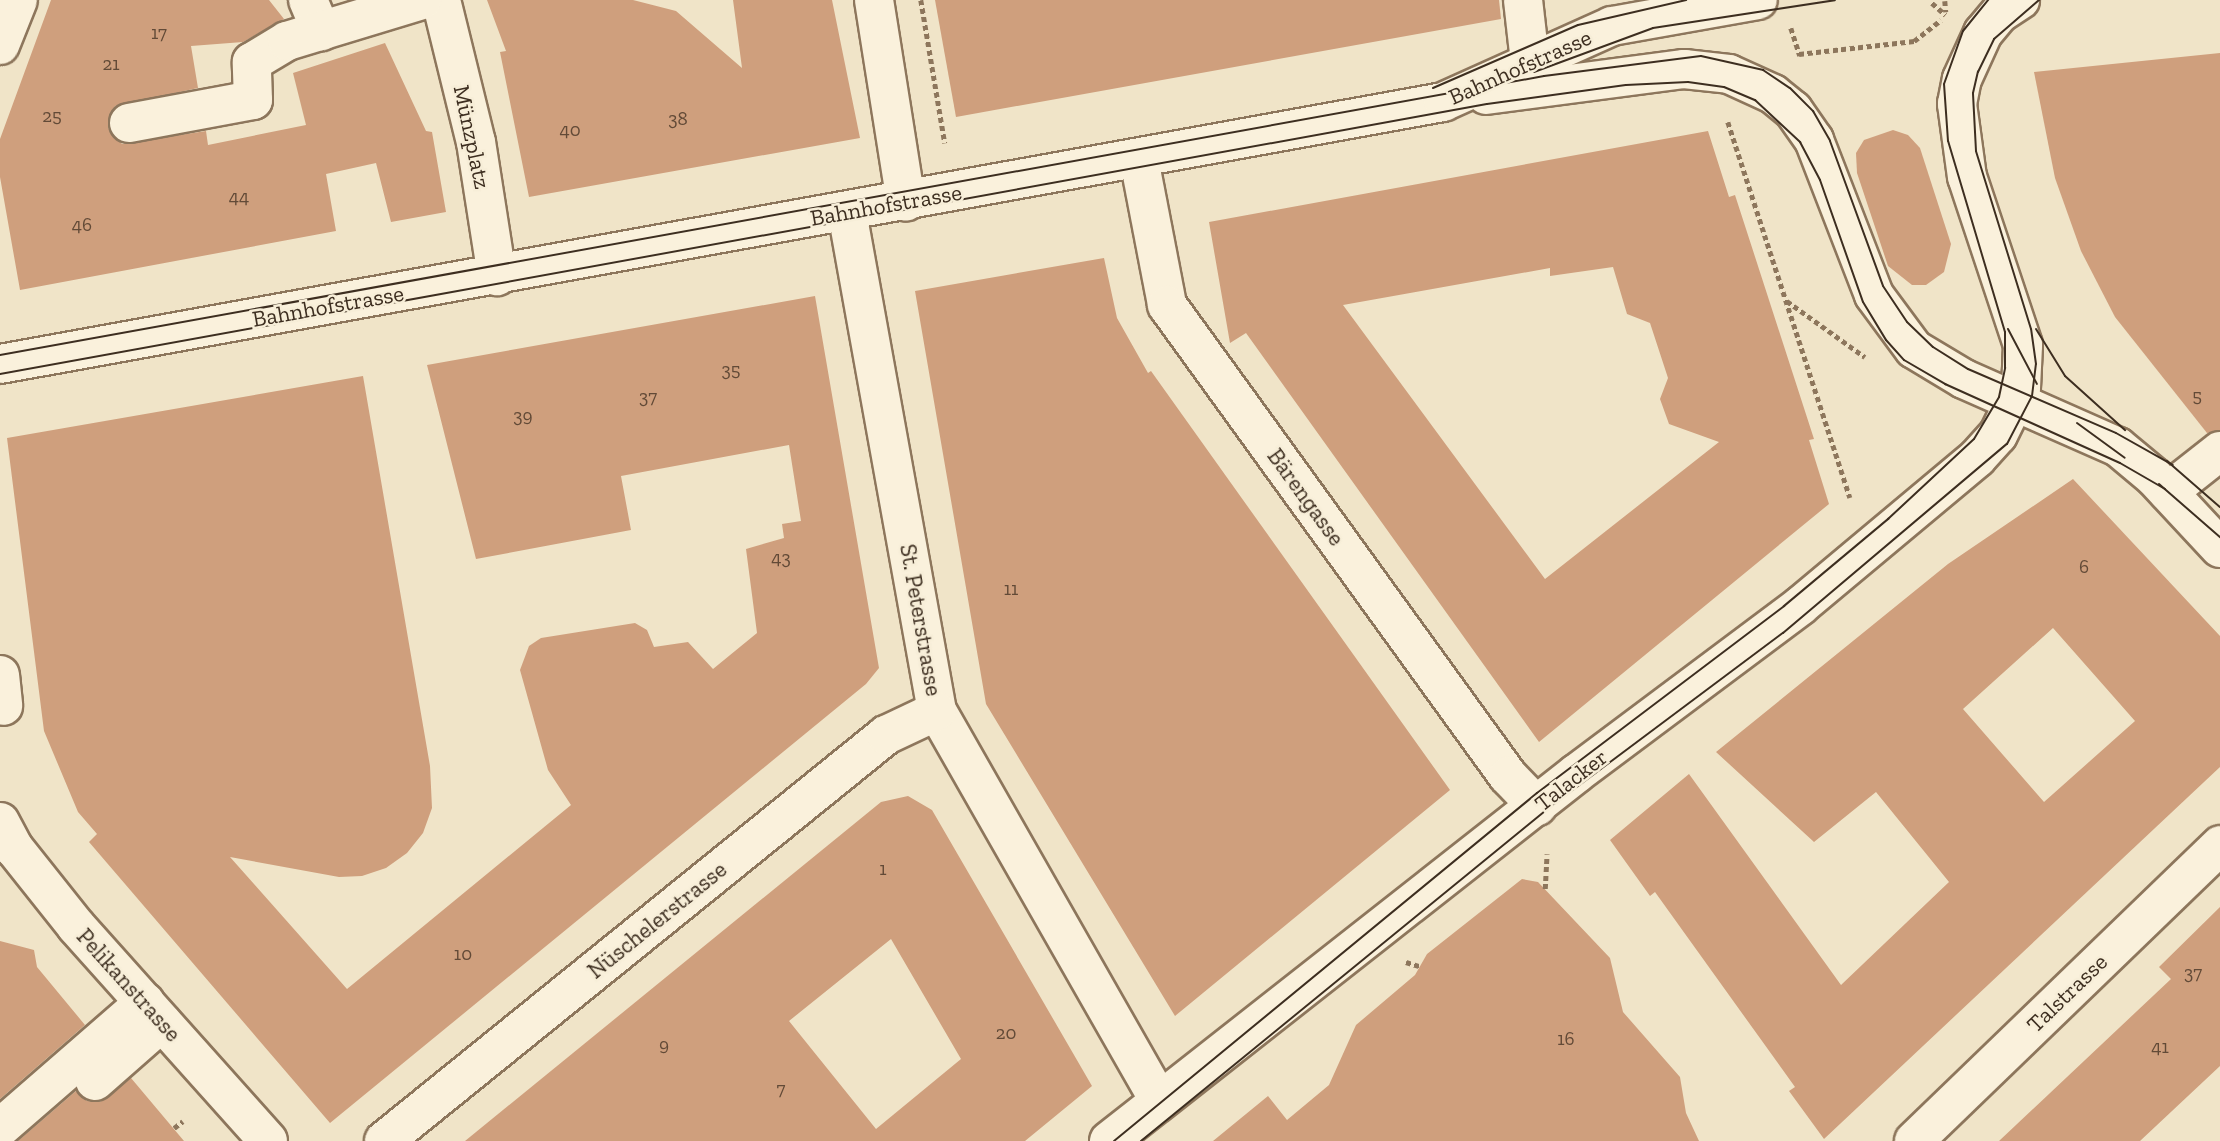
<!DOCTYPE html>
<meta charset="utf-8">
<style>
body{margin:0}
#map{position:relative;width:2220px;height:1141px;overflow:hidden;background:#f0e4c8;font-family:"Zilla Slab",serif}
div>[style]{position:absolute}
.building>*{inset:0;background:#cf9f7d}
.path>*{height:4.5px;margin-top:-2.25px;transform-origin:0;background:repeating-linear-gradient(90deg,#8d765c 0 5px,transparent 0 8.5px)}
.roads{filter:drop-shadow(2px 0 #8d765c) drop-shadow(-2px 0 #8d765c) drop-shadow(0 2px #8d765c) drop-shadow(0 -2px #8d765c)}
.minor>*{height:38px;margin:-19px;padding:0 19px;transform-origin:19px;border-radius:19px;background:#faf1dc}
.tram>*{height:2px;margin:-1px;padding:0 1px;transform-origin:1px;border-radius:1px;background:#3d2e20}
span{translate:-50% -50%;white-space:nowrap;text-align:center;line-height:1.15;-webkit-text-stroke:5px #f7eed8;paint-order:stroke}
.number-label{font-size:19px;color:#624a37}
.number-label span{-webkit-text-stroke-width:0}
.street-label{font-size:23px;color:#3d2e20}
</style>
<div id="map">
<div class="building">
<i style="clip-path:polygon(51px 0,269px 0,284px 19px,243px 42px,191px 46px,198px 88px,115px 106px,108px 128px,122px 144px,206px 131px,208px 145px,306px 125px,293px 73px,385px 43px,426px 131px,432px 132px,446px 212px,391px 222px,376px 163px,326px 174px,336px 231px,20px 290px,0 177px,0 139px)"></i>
<i style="clip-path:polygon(487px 0,633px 0,676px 11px,742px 68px,733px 0,832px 0,860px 138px,529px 197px,500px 52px,506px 51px)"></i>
<i style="clip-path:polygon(935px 0,1499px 0,1501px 19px,956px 117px)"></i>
<i style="clip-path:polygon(2220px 53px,2220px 430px,2207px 433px,2115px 317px,2081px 251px,2055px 178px,2034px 72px)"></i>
<i style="clip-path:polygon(1893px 130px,1908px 135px,1920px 148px,1951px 244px,1944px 272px,1926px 285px,1912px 285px,1888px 266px,1857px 173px,1856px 153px,1864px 140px)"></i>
<i style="clip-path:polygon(evenodd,1708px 131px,1729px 197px,1735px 195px,1814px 439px,1809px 440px,1829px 504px,1539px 742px,1246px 333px,1230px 343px,1209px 222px,1708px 131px,1613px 267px,1627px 314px,1650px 323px,1668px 378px,1660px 399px,1669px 424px,1719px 442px,1545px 579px,1343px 305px,1550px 268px,1550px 276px,1613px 267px)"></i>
<i style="clip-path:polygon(1104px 258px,1117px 318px,1148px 373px,1151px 371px,1450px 790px,1175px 1016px,986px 704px,915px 291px)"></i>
<i style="clip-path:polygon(815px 296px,879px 668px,866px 684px,330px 1123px,89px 842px,97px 834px,78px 812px,44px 731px,7px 438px,363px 376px,430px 766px,432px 808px,423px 833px,407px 853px,386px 868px,362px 876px,339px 877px,230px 857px,347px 989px,571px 805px,548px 770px,520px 670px,529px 646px,541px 638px,635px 623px,647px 630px,654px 647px,688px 642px,713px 669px,757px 633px,746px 549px,784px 538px,782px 524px,801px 521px,789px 445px,621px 476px,631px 530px,476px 559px,427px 365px)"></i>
<i style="clip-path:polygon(evenodd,2073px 479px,2220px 636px,2220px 767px,1824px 1139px,1789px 1091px,1795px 1087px,1655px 892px,1650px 896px,1610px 840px,1689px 774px,1841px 985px,1949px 882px,1876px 792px,1814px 842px,1716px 752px,1948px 564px,2073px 479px,2053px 628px,2135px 721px,2044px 802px,1963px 709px,2053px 628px)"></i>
<i style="clip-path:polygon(evenodd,908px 796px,932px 810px,1092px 1086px,1025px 1141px,465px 1141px,881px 802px,908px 796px,891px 939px,961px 1059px,876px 1129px,789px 1021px,891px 939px)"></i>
<i style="clip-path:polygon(1522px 879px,1538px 882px,1610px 958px,1623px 1012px,1680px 1077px,1686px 1113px,1699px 1141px,1213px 1141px,1268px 1096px,1287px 1120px,1329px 1085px,1356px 1025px,1415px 975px,1427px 954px)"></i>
<i style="clip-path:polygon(2220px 907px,2220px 1066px,2140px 1141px,1999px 1141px,2171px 979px,2159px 967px)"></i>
<i style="clip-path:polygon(0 941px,34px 950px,37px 967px,85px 1025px,0 1099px)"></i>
<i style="clip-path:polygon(131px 1078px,184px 1141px,18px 1141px,76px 1091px,87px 1101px,100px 1102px)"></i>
</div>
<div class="path">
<i style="left:921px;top:0;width:145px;rotate:80.5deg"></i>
<i style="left:1945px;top:1px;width:11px;rotate:85deg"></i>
<i style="left:1932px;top:3px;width:18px;rotate:41deg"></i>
<i style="left:1791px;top:28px;width:29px;rotate:72deg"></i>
<i style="left:1799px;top:54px;width:116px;rotate:-6.4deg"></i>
<i style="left:1914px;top:41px;width:34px;rotate:-38deg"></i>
<i style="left:1728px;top:122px;width:395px;rotate:72deg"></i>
<i style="left:1787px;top:301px;width:96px;rotate:35.7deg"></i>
<i style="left:1545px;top:889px;width:35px;rotate:-87deg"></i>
<i style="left:1406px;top:962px;width:14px;rotate:17deg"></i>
<i style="left:174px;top:1128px;width:11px;rotate:-38deg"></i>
</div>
<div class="roads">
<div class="minor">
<i style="left:308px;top:0;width:34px;rotate:67deg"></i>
<i style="left:441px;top:0;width:146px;rotate:76.2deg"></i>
<i style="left:476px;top:142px;width:136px;rotate:81.1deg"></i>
<i style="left:874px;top:0;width:204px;rotate:81deg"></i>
<i style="left:1523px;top:0;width:61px;rotate:83.5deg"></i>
<i style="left:0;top:45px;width:48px;rotate:-68.2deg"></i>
<i style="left:1486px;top:95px;width:200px;rotate:-7.5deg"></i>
<i style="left:1684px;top:69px;width:45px;rotate:6.3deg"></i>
<i style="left:1729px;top:74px;width:48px;rotate:24.4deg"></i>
<i style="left:1773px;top:94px;width:26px;rotate:39deg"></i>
<i style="left:1793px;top:110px;width:37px;rotate:55deg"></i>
<i style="left:1814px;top:140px;width:166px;rotate:68.8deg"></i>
<i style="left:1874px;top:295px;width:67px;rotate:53.5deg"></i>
<i style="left:1914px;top:349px;width:58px;rotate:31deg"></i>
<i style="left:1964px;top:379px;width:168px;rotate:23.8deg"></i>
<i style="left:2118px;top:447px;width:47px;rotate:39.8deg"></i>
<i style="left:2154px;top:477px;width:97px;rotate:47.1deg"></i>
<i style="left:129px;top:123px;width:126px;rotate:-10.5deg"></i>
<i style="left:253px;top:100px;width:38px;rotate:-92deg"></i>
<i style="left:252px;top:62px;width:41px;rotate:-31deg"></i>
<i style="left:287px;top:41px;width:141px;rotate:-16.9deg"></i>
<i style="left:1139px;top:159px;width:149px;rotate:79.1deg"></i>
<i style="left:1167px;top:305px;width:581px;rotate:54.1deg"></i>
<i style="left:1508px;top:776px;width:42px;rotate:46deg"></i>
<i style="left:847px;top:212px;width:507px;rotate:79.78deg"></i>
<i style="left:937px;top:711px;width:448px;rotate:60.3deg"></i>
<i style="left:0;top:364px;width:1467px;rotate:-10.29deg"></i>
<i style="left:1443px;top:102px;width:185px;rotate:-24.2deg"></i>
<i style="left:1612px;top:26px;width:148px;rotate:-10.1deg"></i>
<i style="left:2168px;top:492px;width:66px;rotate:-38.3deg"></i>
<i style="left:0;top:675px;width:31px;rotate:84deg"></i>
<i style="left:0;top:822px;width:30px;rotate:62deg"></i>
<i style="left:14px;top:848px;width:100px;rotate:51.5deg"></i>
<i style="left:76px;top:926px;width:288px;rotate:48.2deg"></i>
<i style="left:95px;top:1081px;width:89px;rotate:-41.4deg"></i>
<i style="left:0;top:1128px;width:192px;rotate:-41deg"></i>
<i style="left:384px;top:1141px;width:646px;rotate:-38.96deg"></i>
<i style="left:886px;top:735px;width:56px;rotate:-25.2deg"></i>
<i style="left:1109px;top:1141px;width:595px;rotate:-38.18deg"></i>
<i style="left:1577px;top:773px;width:279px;rotate:-36.8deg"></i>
<i style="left:1800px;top:606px;width:231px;rotate:-39.9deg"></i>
<i style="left:1977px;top:458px;width:31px;rotate:-48deg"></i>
<i style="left:1998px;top:435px;width:52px;rotate:-63.9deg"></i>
<i style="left:2021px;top:388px;width:43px;rotate:-87.3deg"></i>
<i style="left:2023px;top:345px;width:177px;rotate:-108.4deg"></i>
<i style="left:1967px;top:177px;width:74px;rotate:-97.8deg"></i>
<i style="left:1957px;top:104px;width:25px;rotate:-79deg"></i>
<i style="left:1962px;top:79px;width:51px;rotate:-65.5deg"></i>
<i style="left:1983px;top:33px;width:26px;rotate:-50deg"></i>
<i style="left:2000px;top:13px;width:24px;rotate:-33deg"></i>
<i style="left:1914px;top:1141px;width:426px;rotate:-44deg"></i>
</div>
</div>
<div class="tram">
<i style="left:1534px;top:72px;width:127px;rotate:-20.3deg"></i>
<i style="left:1653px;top:28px;width:184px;rotate:-8.7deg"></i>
<i style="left:1433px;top:88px;width:158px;rotate:-23.5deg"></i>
<i style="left:1578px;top:25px;width:111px;rotate:-13deg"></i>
<i style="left:2008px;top:329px;width:62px;rotate:62.2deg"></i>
<i style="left:2036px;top:329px;width:55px;rotate:58.3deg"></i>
<i style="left:2065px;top:376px;width:81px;rotate:42deg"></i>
<i style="left:0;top:355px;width:1569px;rotate:-10.24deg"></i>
<i style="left:1544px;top:76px;width:158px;rotate:-7.3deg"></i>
<i style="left:1701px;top:56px;width:64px;rotate:12.7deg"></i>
<i style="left:1763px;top:70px;width:32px;rotate:34deg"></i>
<i style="left:1790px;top:88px;width:33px;rotate:45deg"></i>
<i style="left:1813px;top:111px;width:34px;rotate:60deg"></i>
<i style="left:1830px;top:141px;width:154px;rotate:69.9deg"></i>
<i style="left:1883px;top:286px;width:43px;rotate:56.3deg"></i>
<i style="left:1907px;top:322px;width:36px;rotate:44deg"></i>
<i style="left:1933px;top:347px;width:41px;rotate:32.2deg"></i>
<i style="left:1968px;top:369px;width:161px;rotate:23.4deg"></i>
<i style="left:2116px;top:433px;width:65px;rotate:29.3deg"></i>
<i style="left:0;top:374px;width:1511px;rotate:-10.29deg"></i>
<i style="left:1487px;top:104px;width:140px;rotate:-7.8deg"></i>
<i style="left:1626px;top:85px;width:62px;rotate:-2.8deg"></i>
<i style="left:1688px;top:82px;width:36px;rotate:8deg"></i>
<i style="left:1724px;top:87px;width:34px;rotate:23deg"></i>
<i style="left:1755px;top:100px;width:62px;rotate:43deg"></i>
<i style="left:1800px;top:142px;width:43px;rotate:62.2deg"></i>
<i style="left:1820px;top:180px;width:129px;rotate:70.6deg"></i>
<i style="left:1863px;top:302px;width:44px;rotate:58.8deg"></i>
<i style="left:1886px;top:340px;width:27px;rotate:48deg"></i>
<i style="left:1904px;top:360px;width:48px;rotate:30.3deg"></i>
<i style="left:1945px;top:384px;width:192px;rotate:24.3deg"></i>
<i style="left:2120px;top:463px;width:52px;rotate:30deg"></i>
<i style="left:2077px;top:423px;width:59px;rotate:36.1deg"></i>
<i style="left:2167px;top:461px;width:70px;rotate:41deg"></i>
<i style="left:2159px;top:484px;width:81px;rotate:41deg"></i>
<i style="left:1114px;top:1141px;width:548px;rotate:-39.44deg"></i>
<i style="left:1537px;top:793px;width:310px;rotate:-37.1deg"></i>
<i style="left:1784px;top:606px;width:136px;rotate:-39.9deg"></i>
<i style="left:1888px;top:519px;width:117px;rotate:-42.9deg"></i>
<i style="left:1974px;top:439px;width:49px;rotate:-59.2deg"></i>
<i style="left:1999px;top:397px;width:30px;rotate:-78deg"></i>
<i style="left:2005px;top:368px;width:36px;rotate:-90deg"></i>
<i style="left:2005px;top:332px;width:199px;rotate:-106.6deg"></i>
<i style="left:1948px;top:141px;width:57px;rotate:-94deg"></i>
<i style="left:1944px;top:84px;width:56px;rotate:-70.3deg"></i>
<i style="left:1963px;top:31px;width:40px;rotate:-51deg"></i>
<i style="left:1141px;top:1141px;width:528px;rotate:-39.24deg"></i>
<i style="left:1550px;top:807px;width:291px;rotate:-36.8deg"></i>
<i style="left:1783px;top:633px;width:293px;rotate:-40.2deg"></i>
<i style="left:2007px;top:444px;width:54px;rotate:-62.5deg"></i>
<i style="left:2032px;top:396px;width:32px;rotate:-83deg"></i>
<i style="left:2036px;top:364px;width:35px;rotate:-98deg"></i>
<i style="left:2031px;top:329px;width:186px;rotate:-107.2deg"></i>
<i style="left:1976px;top:151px;width:58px;rotate:-93deg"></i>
<i style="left:1973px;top:93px;width:22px;rotate:-77deg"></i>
<i style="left:1978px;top:72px;width:37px;rotate:-64deg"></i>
<i style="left:1994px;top:39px;width:60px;rotate:-40.9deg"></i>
</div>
<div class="number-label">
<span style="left:159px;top:33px">17</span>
<span style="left:111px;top:64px">21</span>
<span style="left:52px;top:116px">25</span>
<span style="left:678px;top:119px">38</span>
<span style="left:570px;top:130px">40</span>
<span style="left:239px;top:197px">44</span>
<span style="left:82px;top:225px">46</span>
<span style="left:731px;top:370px">35</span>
<span style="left:2197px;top:396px">5</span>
<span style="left:648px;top:397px">37</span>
<span style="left:523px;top:416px">39</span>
<span style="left:781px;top:558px">43</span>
<span style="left:2084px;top:567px">6</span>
<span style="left:1011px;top:589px">11</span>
<span style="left:883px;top:869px">1</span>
<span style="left:463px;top:954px">10</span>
<span style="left:2193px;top:973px">37</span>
<span style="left:1006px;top:1033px">20</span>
<span style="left:1566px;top:1039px">16</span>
<span style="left:664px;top:1045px">9</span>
<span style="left:2160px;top:1047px">41</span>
<span style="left:781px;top:1089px">7</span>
</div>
<div class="street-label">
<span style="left:1520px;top:67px;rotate:-24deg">Bahnhofstrasse</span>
<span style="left:472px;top:137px;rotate:78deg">Münzplatz</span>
<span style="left:886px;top:205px;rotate:-10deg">Bahnhofstrasse</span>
<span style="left:328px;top:306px;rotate:-10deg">Bahnhofstrasse</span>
<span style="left:1306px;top:497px;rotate:54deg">Bärengasse</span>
<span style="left:921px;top:620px;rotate:80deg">St. Peterstrasse</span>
<span style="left:1571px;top:780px;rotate:-38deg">Talacker</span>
<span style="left:657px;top:920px;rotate:-39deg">Nüschelerstrasse</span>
<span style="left:129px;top:985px;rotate:48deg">Pelikanstrasse</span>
<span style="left:2067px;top:993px;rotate:-44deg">Talstrasse</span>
</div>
</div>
